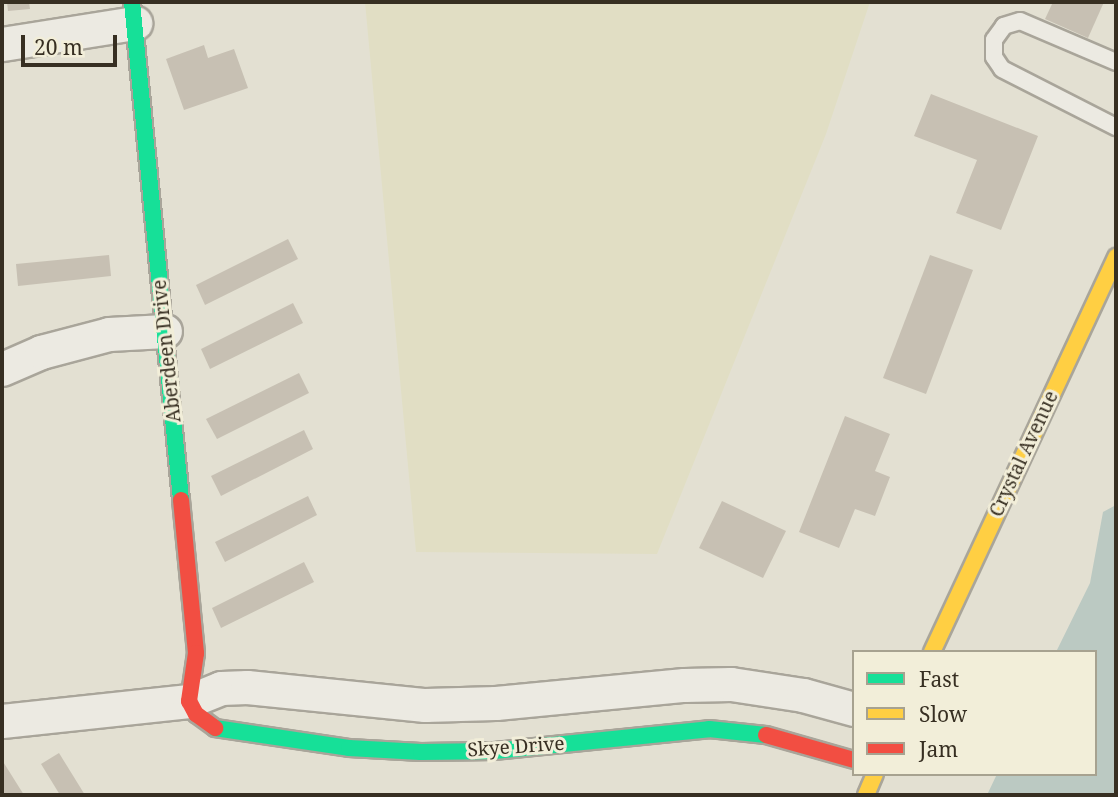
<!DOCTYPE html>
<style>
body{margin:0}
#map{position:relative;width:1118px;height:797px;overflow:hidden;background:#e3e0d2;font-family:"Noto Serif",serif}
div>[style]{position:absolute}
.farmland>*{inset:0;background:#e1dec4}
.water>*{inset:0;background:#bbc9c2}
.building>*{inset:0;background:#c7c0b3}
.roads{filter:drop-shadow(2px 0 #a9a59a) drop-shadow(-2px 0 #a9a59a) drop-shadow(0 2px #a9a59a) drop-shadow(0 -2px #a9a59a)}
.lane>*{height:16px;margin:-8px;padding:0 8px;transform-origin:8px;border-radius:8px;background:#eceae2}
.street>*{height:33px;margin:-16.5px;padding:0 16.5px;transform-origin:16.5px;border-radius:16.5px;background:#eceae2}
.fast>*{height:16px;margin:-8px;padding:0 8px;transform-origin:8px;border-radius:8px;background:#16e098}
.slow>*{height:16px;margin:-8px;padding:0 8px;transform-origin:8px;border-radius:8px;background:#ffcf43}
.jam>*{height:16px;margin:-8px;padding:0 8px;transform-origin:8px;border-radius:8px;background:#f24e42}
span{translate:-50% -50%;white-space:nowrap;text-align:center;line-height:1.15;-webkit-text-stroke:6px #f2eed9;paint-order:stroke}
.street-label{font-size:19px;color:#372f22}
.frame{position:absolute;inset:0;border:4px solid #372f22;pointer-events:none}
.legend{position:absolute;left:852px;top:650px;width:245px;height:126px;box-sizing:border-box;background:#f2eed9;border:2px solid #a7a290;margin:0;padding:9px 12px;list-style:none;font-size:21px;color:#372f22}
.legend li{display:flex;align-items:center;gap:14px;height:35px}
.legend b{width:35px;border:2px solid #a7a290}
.scale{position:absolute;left:21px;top:35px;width:96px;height:32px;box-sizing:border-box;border:4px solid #372f22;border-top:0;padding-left:9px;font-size:21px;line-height:24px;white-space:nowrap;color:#372f22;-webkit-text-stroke:5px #f2eed9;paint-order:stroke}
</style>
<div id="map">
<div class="farmland">
<i style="clip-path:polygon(365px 2px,870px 2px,826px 134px,657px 554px,416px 552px)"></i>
</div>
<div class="water">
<i style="clip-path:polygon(1116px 505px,1116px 795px,987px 795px,997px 774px,1095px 774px,1095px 652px,1056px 652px,1090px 583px,1103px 512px)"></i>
</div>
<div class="building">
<i style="clip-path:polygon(7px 2px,29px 2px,30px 9px,8px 11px)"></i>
<i style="clip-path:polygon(1053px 2px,1104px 2px,1088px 38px,1045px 19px)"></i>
<i style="clip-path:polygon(204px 45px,208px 58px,234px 49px,248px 88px,184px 110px,166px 59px)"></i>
<i style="clip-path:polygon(931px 94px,1038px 136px,1001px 230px,956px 213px,977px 160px,914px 136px)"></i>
<i style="clip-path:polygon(288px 239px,298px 259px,205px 305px,196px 285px)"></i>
<i style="clip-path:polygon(109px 255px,111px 276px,18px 286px,16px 264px)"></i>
<i style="clip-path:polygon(930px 255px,973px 270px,926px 394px,883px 378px)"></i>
<i style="clip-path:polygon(293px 303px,303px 323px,210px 369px,201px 349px)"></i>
<i style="clip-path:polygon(299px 373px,309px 393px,217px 439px,206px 419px)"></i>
<i style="clip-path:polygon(845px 416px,890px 434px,875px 471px,890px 477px,875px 516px,855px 509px,839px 548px,799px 532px)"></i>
<i style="clip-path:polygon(304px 430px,313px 449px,221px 496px,211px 476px)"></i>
<i style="clip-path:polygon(308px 496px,317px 515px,225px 562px,215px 542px)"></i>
<i style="clip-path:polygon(722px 501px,786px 531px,763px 578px,699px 548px)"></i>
<i style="clip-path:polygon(304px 562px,314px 582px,221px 628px,212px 608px)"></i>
<i style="clip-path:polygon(59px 753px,85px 795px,60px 795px,41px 764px)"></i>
<i style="clip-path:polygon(2px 760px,24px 795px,2px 795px)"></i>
</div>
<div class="roads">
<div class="lane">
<i style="left:1116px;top:62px;width:104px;rotate:-156.9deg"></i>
<i style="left:1020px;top:21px;width:17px;rotate:163deg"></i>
<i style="left:1004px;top:26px;width:17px;rotate:126deg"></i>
<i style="left:994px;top:40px;width:17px;rotate:90deg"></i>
<i style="left:994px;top:57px;width:14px;rotate:56deg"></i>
<i style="left:1002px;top:69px;width:128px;rotate:27deg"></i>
</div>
<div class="street">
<i style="left:2px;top:44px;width:135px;rotate:-9deg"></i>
<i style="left:2px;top:369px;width:43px;rotate:-23.6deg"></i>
<i style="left:41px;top:352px;width:70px;rotate:-14.8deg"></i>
<i style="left:109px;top:334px;width:56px;rotate:-3.1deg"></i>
<i style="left:2px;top:721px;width:188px;rotate:-6.1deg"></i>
<i style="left:189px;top:701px;width:35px;rotate:-22deg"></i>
<i style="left:221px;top:688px;width:26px;rotate:-2deg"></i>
<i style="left:247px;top:687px;width:179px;rotate:5.8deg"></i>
<i style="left:425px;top:705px;width:71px;rotate:-1.6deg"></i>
<i style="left:496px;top:703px;width:189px;rotate:-5.5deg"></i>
<i style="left:684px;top:685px;width:47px;rotate:-1.2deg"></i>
<i style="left:731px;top:684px;width:73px;rotate:8.7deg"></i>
<i style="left:803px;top:695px;width:53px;rotate:15.4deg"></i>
</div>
<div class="fast">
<i style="left:132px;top:2px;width:500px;rotate:84.38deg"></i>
<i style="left:215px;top:728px;width:135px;rotate:8.5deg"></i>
<i style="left:349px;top:748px;width:72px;rotate:3.2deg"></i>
<i style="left:421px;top:752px;width:73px;rotate:-0.8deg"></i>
<i style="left:494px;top:751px;width:216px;rotate:-5.8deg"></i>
<i style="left:709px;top:729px;width:57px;rotate:6deg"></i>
</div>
<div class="slow">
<i style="left:932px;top:652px;width:436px;rotate:-65deg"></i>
<i style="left:866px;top:795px;width:23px;rotate:-67deg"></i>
</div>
<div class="jam">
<i style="left:181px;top:500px;width:154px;rotate:84.4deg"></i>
<i style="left:196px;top:653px;width:49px;rotate:98.3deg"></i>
<i style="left:189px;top:701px;width:15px;rotate:62deg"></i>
<i style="left:196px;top:714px;width:24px;rotate:36deg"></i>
<i style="left:766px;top:735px;width:91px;rotate:15.9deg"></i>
</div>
</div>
<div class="street-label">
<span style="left:167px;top:351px;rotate:-96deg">Aberdeen Drive</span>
<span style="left:1024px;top:454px;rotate:-65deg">Crystal Avenue</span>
<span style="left:516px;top:747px;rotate:-4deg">Skye Drive</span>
</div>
<div class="frame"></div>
<ul class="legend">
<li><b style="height:9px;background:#16e098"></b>Fast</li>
<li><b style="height:9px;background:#ffcf43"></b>Slow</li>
<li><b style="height:9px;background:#f24e42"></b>Jam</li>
</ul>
<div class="scale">20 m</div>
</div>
